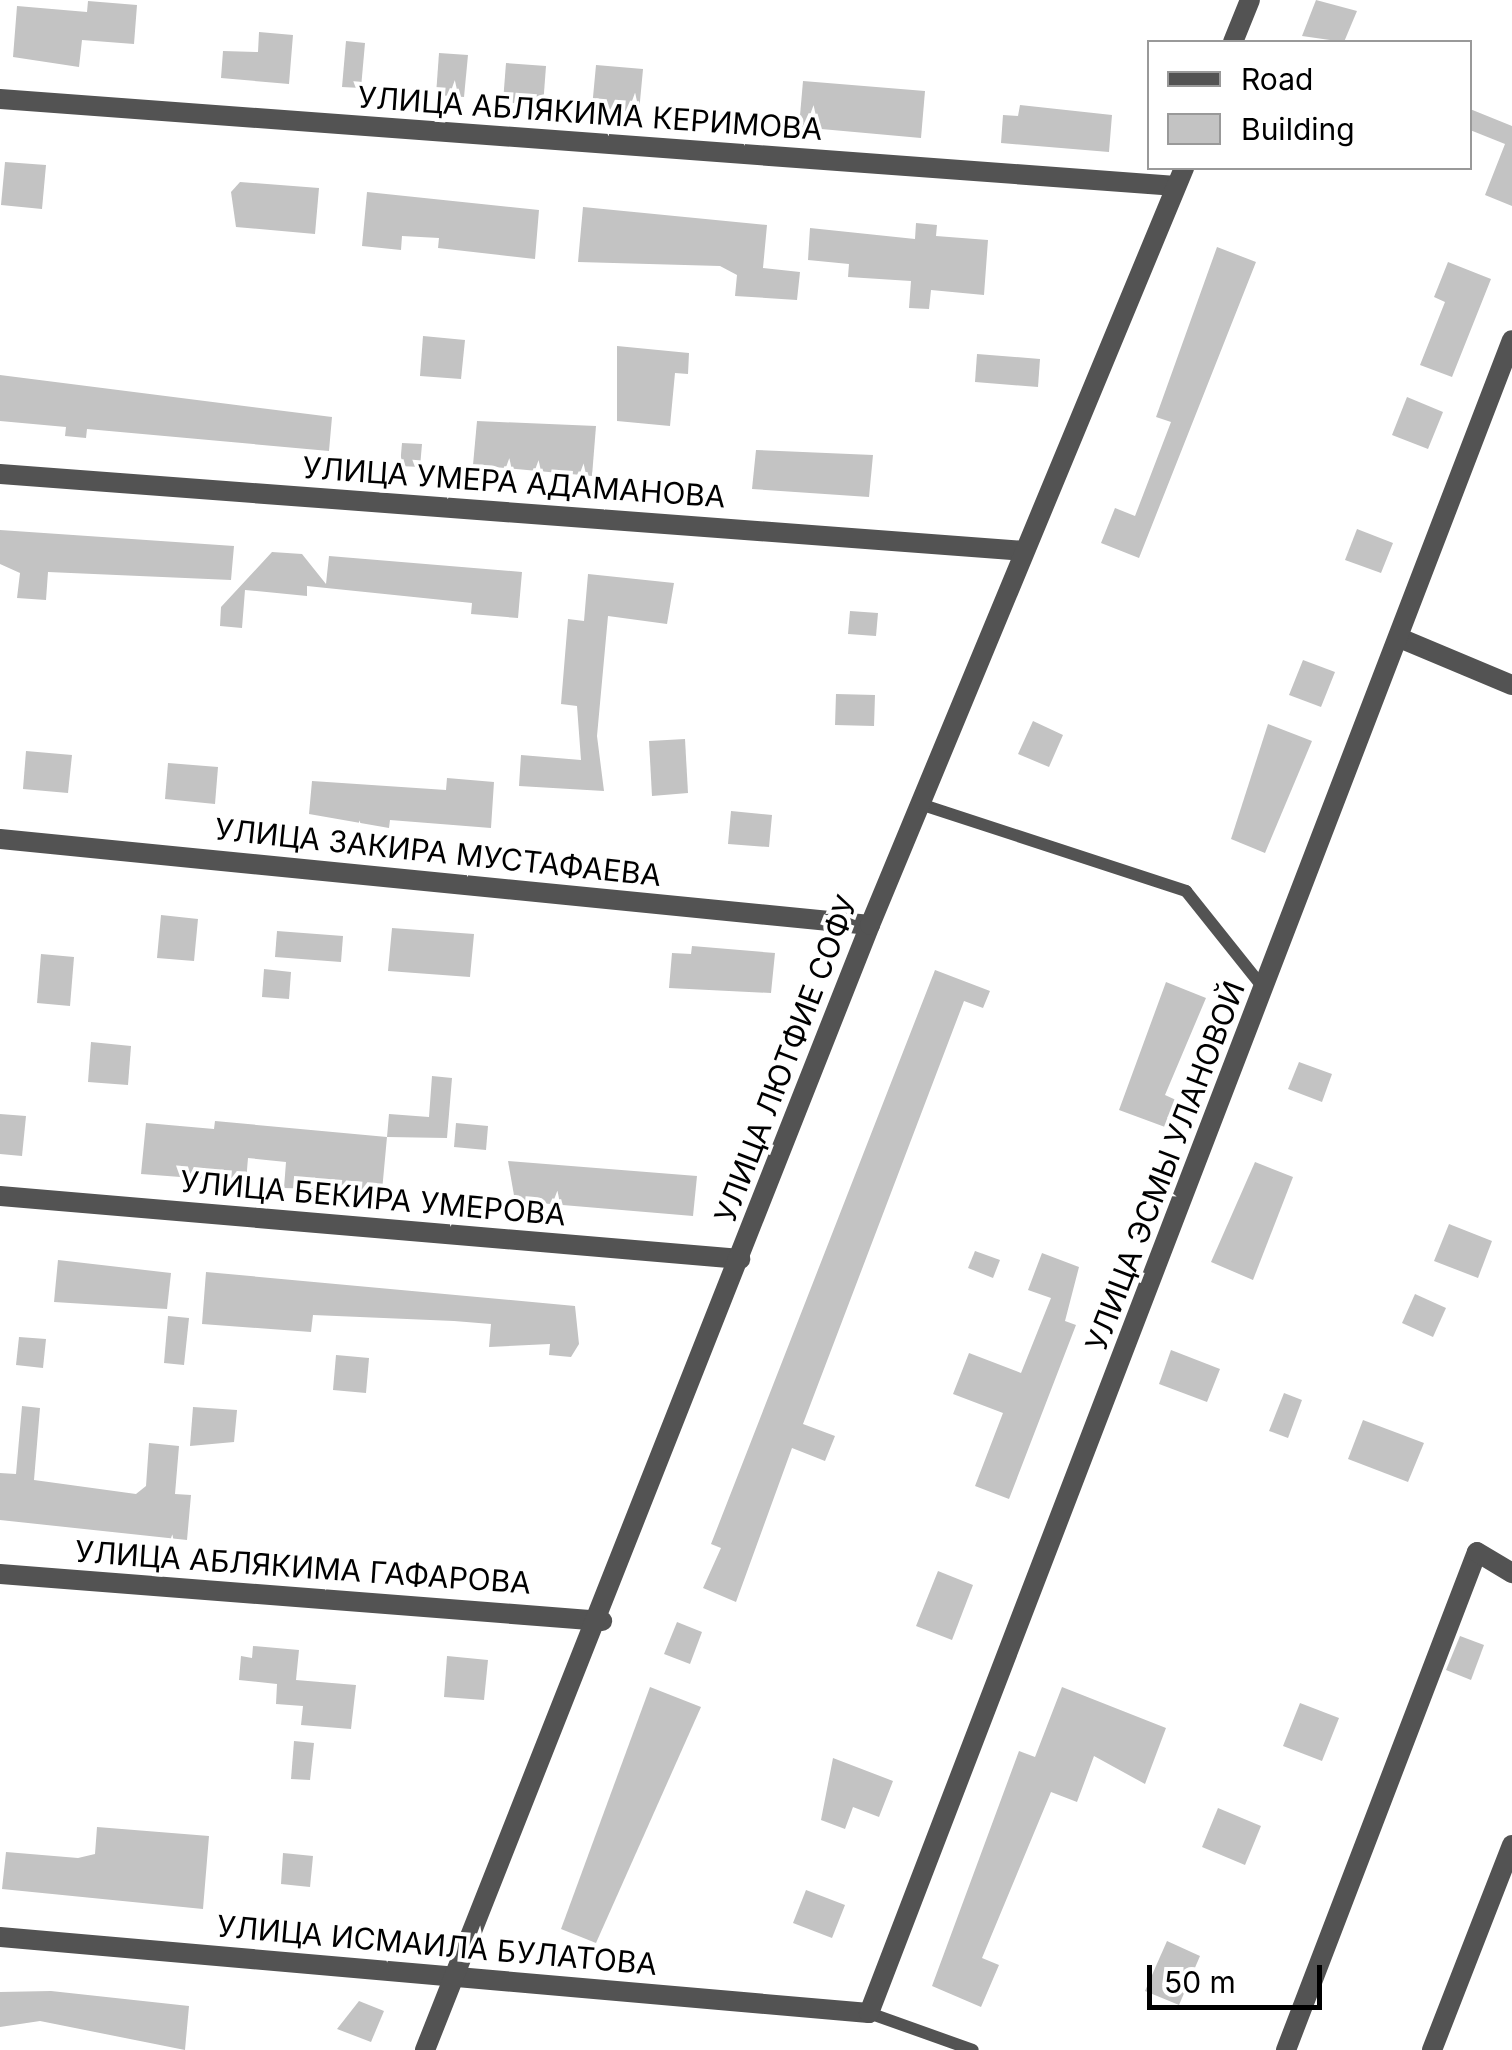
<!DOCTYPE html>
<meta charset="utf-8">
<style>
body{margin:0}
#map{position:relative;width:1512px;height:2050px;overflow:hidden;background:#fff;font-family:Inter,sans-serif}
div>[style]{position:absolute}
.building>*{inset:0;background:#c3c3c3}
.service>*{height:12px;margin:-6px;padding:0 6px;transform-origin:6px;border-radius:6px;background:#535353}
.minor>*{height:20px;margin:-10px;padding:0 10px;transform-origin:10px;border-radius:10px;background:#535353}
span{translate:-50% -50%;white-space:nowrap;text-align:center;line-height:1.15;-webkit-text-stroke:8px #fff;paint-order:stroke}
.street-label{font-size:30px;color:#000}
.legend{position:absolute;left:1147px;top:40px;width:325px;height:130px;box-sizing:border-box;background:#fff;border:2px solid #999;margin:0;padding:12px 18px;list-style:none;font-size:30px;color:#000}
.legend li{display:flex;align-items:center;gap:20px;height:50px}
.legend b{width:50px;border:2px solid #999}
.scale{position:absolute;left:1147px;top:1965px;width:175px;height:45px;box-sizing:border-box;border:5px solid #000;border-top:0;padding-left:12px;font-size:30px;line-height:35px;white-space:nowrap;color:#000;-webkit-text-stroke:8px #fff;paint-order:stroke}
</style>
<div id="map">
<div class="building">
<i style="clip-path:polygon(1316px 0,1357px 11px,1344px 42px,1302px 36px)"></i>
<i style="clip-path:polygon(88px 1px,137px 5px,134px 44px,82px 40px,79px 67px,13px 57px,17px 6px,87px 12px)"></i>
<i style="clip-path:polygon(259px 32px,293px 35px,289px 84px,221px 78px,223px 51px,258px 52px)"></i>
<i style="clip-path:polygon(346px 41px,365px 43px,361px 88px,342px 87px)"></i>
<i style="clip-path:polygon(439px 53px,468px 55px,464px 97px,436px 95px)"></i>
<i style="clip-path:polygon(506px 63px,546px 66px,543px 106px,503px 102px)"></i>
<i style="clip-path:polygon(596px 65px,643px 69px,639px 112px,592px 108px)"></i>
<i style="clip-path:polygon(803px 81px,925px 91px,921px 138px,799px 127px)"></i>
<i style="clip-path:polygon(1020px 105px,1112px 115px,1109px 152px,1001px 143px,1003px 115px,1018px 116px)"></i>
<i style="clip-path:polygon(1470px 109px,1512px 126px,1512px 206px,1485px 195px,1505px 144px,1470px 130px)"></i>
<i style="clip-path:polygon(5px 162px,46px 165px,42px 209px,1px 205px)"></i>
<i style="clip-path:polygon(240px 182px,319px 188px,315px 234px,236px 227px,231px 192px)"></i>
<i style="clip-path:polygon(367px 192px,539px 210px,535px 259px,438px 248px,439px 238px,402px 236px,401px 250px,362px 246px)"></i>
<i style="clip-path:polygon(583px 207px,767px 225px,763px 268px,800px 272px,797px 300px,735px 296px,737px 275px,720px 266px,578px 262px)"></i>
<i style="clip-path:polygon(916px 223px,937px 225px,936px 236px,988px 240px,984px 295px,931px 290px,929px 309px,909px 308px,911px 281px,848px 277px,849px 264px,808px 260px,810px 228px,915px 239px)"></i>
<i style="clip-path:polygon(1217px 247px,1256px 262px,1139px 558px,1101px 543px,1115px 508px,1135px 516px,1171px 422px,1156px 417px)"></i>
<i style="clip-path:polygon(1448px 262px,1491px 279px,1452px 377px,1420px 365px,1445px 302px,1434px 297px)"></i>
<i style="clip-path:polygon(423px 336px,465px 340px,461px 379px,420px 376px)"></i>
<i style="clip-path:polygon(617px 346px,689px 353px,688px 374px,675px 373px,670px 426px,617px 421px)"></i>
<i style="clip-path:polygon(977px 354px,1040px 359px,1038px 387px,975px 382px)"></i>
<i style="clip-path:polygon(0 375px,332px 417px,329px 451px,87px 429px,86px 438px,65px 436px,66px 427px,0 421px)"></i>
<i style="clip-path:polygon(1407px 397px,1443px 412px,1428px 449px,1392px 435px)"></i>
<i style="clip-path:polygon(477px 421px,596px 426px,592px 476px,473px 465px)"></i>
<i style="clip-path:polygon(402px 443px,422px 444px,420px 467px,400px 466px)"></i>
<i style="clip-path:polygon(756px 450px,873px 455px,869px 497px,752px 489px)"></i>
<i style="clip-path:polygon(1357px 529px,1393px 543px,1381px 573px,1345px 560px)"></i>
<i style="clip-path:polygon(0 530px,234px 546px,231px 580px,48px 572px,46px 600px,17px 598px,20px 573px,0 564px)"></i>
<i style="clip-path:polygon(272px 552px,302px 554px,326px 584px,329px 556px,522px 572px,518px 618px,471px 614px,472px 603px,307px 586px,307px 596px,245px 590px,242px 628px,220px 626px,221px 607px)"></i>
<i style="clip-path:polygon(588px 574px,674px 583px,667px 624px,608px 616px,597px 736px,604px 791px,519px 786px,521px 755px,581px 760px,577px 706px,561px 704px,568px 619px,584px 621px)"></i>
<i style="clip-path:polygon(850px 611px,878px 613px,876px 636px,848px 634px)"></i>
<i style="clip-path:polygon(1303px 660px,1335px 672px,1321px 707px,1289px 695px)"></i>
<i style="clip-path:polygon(836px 694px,875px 695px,874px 726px,835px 725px)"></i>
<i style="clip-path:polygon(1033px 721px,1063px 735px,1049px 767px,1018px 754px)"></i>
<i style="clip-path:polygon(1268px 724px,1312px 741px,1265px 853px,1231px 839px)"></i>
<i style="clip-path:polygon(685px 739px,688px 793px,652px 796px,649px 741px)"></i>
<i style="clip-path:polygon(26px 751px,72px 755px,68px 793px,23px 789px)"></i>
<i style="clip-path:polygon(168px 763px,218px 767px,215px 804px,165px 799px)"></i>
<i style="clip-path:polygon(447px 778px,494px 782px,491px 828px,390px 820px,389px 828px,309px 814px,312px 781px,446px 790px)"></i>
<i style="clip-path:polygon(731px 811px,772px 815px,769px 847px,728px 844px)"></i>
<i style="clip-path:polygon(161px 915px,198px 919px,194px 961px,157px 958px)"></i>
<i style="clip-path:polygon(392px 928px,474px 934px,470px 977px,388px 971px)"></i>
<i style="clip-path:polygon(277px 931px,343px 936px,341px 962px,275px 957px)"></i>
<i style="clip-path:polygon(692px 946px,775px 953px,771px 993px,669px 988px,672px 953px,691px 954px)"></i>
<i style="clip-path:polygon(41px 954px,74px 957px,70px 1006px,37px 1003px)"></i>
<i style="clip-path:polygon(264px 969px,291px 972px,289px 999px,262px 997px)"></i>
<i style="clip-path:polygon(935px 970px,990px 991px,983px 1008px,964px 1001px,803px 1424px,835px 1436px,825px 1461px,792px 1448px,736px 1602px,703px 1588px,721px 1548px,711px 1544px)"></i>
<i style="clip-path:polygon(1166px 982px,1206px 998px,1165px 1095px,1176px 1100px,1165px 1127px,1119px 1110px)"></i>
<i style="clip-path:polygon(91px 1042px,131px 1046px,128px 1085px,88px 1082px)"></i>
<i style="clip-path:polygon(1299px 1062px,1332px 1074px,1322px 1102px,1288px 1089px)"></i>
<i style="clip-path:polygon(432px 1076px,452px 1078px,447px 1138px,387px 1137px,389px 1114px,429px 1117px)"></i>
<i style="clip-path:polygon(0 1114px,26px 1116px,22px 1156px,0 1154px)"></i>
<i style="clip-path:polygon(215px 1121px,387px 1137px,382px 1191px,284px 1188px,286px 1162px,248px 1158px,246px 1182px,141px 1174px,146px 1123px,214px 1129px)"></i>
<i style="clip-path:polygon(456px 1123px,488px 1126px,486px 1150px,454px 1147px)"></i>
<i style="clip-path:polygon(508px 1161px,697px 1176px,693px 1216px,515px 1201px)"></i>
<i style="clip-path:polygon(1255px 1162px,1293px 1177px,1253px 1280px,1211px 1262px)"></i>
<i style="clip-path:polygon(1449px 1224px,1492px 1241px,1478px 1278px,1434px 1261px)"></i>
<i style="clip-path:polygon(975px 1251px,1000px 1260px,993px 1278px,968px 1268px)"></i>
<i style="clip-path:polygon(1042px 1253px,1079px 1267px,1065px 1321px,1076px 1325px,1009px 1499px,975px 1486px,1003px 1413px,953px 1394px,969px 1353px,1021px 1373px,1051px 1298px,1028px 1290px)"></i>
<i style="clip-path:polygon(58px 1260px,171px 1273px,167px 1309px,54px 1302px)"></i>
<i style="clip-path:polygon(206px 1272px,575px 1306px,579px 1344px,571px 1357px,549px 1355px,550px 1344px,489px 1347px,491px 1324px,454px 1321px,313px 1315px,311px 1332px,202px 1324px)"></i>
<i style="clip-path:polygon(1415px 1294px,1446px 1308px,1433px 1337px,1402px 1323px)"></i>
<i style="clip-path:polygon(168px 1316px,189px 1318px,184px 1365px,164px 1363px)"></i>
<i style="clip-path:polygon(19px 1337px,46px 1339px,43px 1368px,16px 1365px)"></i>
<i style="clip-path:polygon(1171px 1350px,1220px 1369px,1207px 1402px,1159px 1384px)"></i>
<i style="clip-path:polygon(336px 1355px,369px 1358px,366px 1393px,333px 1390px)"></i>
<i style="clip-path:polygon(1284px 1393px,1302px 1400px,1288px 1438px,1269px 1431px)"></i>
<i style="clip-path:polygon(22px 1406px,40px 1408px,34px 1480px,136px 1494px,146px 1486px,149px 1443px,179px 1446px,175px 1494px,191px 1495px,187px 1540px,0 1520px,0 1473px,16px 1474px)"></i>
<i style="clip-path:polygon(193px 1407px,237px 1410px,234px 1442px,190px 1446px)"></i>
<i style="clip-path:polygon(1363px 1420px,1424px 1443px,1408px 1482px,1348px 1459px)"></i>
<i style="clip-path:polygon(938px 1571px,973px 1585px,952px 1640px,916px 1626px)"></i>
<i style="clip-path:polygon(677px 1622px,702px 1632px,690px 1664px,664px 1654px)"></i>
<i style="clip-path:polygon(1460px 1636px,1484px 1645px,1471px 1680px,1446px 1670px)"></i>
<i style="clip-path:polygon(253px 1646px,299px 1650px,296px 1680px,356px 1685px,351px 1729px,301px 1725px,303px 1706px,276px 1704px,277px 1684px,239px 1680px,241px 1656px,252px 1658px)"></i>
<i style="clip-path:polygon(447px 1656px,488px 1660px,484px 1700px,444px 1697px)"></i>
<i style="clip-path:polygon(650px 1687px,701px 1707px,596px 1943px,561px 1929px)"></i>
<i style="clip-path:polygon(1062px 1687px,1166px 1728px,1145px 1784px,1094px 1756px,1077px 1802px,1051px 1792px,982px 1958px,999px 1965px,981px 2007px,932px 1986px,1019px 1751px,1035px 1757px)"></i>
<i style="clip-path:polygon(1300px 1703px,1339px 1718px,1322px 1761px,1283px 1746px)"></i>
<i style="clip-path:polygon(294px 1741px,314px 1743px,310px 1780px,291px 1779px)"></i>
<i style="clip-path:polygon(833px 1758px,893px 1781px,879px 1817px,853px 1807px,845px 1829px,821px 1820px)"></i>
<i style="clip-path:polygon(1218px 1808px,1261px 1826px,1245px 1865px,1202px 1847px)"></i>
<i style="clip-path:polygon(97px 1827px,209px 1836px,203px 1909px,2px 1889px,6px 1852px,78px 1858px,95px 1854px)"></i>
<i style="clip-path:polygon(283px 1853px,313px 1856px,310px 1887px,281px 1884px)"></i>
<i style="clip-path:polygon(806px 1890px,845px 1905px,832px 1938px,793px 1923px)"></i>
<i style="clip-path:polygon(1167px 1941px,1200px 1956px,1179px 2005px,1145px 1991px)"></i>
<i style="clip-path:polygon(51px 1991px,189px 2006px,185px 2050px,40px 2021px,0 2027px,0 1992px)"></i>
<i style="clip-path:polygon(359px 2001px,384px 2011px,371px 2042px,337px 2029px)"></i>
</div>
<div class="service">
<i style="left:920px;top:804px;width:280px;rotate:18.1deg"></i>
<i style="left:1186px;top:891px;width:127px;rotate:51.4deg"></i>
<i style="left:869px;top:2013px;width:110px;rotate:19.6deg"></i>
</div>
<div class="minor">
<i style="left:1233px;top:42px;width:45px;rotate:-68deg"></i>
<i style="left:0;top:99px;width:1179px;rotate:4.23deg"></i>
<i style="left:0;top:474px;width:1027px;rotate:4.3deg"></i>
<i style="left:1402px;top:639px;width:119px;rotate:22.7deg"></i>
<i style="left:0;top:839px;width:874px;rotate:5.65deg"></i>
<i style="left:0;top:1196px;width:743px;rotate:4.87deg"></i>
<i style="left:0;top:1574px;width:604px;rotate:4.46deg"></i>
<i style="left:0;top:1937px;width:872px;rotate:5deg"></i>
<i style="left:869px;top:2013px;width:1792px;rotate:-68.98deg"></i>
<i style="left:425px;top:2050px;width:1210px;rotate:-68.42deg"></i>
<i style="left:870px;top:925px;width:820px;rotate:-67.47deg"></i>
<i style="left:1286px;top:2050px;width:533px;rotate:-69.02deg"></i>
<i style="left:1477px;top:1552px;width:41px;rotate:31deg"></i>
<i style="left:1432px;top:2050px;width:220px;rotate:-68.7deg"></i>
</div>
<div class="street-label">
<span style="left:590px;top:113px;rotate:4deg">УЛИЦА АБЛЯКИМА КЕРИМОВА</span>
<span style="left:514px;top:482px;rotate:4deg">УЛИЦА УМЕРА АДАМАНОВА</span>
<span style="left:438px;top:852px;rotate:6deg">УЛИЦА ЗАКИРА МУСТАФАЕВА</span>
<span style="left:786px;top:1059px;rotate:-69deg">УЛИЦА ЛЮТФИЕ СОФУ</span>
<span style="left:1165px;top:1166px;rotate:-69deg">УЛИЦА ЭСМЫ УЛАНОВОЙ</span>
<span style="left:373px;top:1198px;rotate:5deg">УЛИЦА БЕКИРА УМЕРОВА</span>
<span style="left:303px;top:1567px;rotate:4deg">УЛИЦА АБЛЯКИМА ГАФАРОВА</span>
<span style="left:437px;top:1945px;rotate:5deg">УЛИЦА ИСМАИЛА БУЛАТОВА</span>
</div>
<ul class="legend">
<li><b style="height:12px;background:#535353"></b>Road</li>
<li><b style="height:28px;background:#c3c3c3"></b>Building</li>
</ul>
<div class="scale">50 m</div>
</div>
